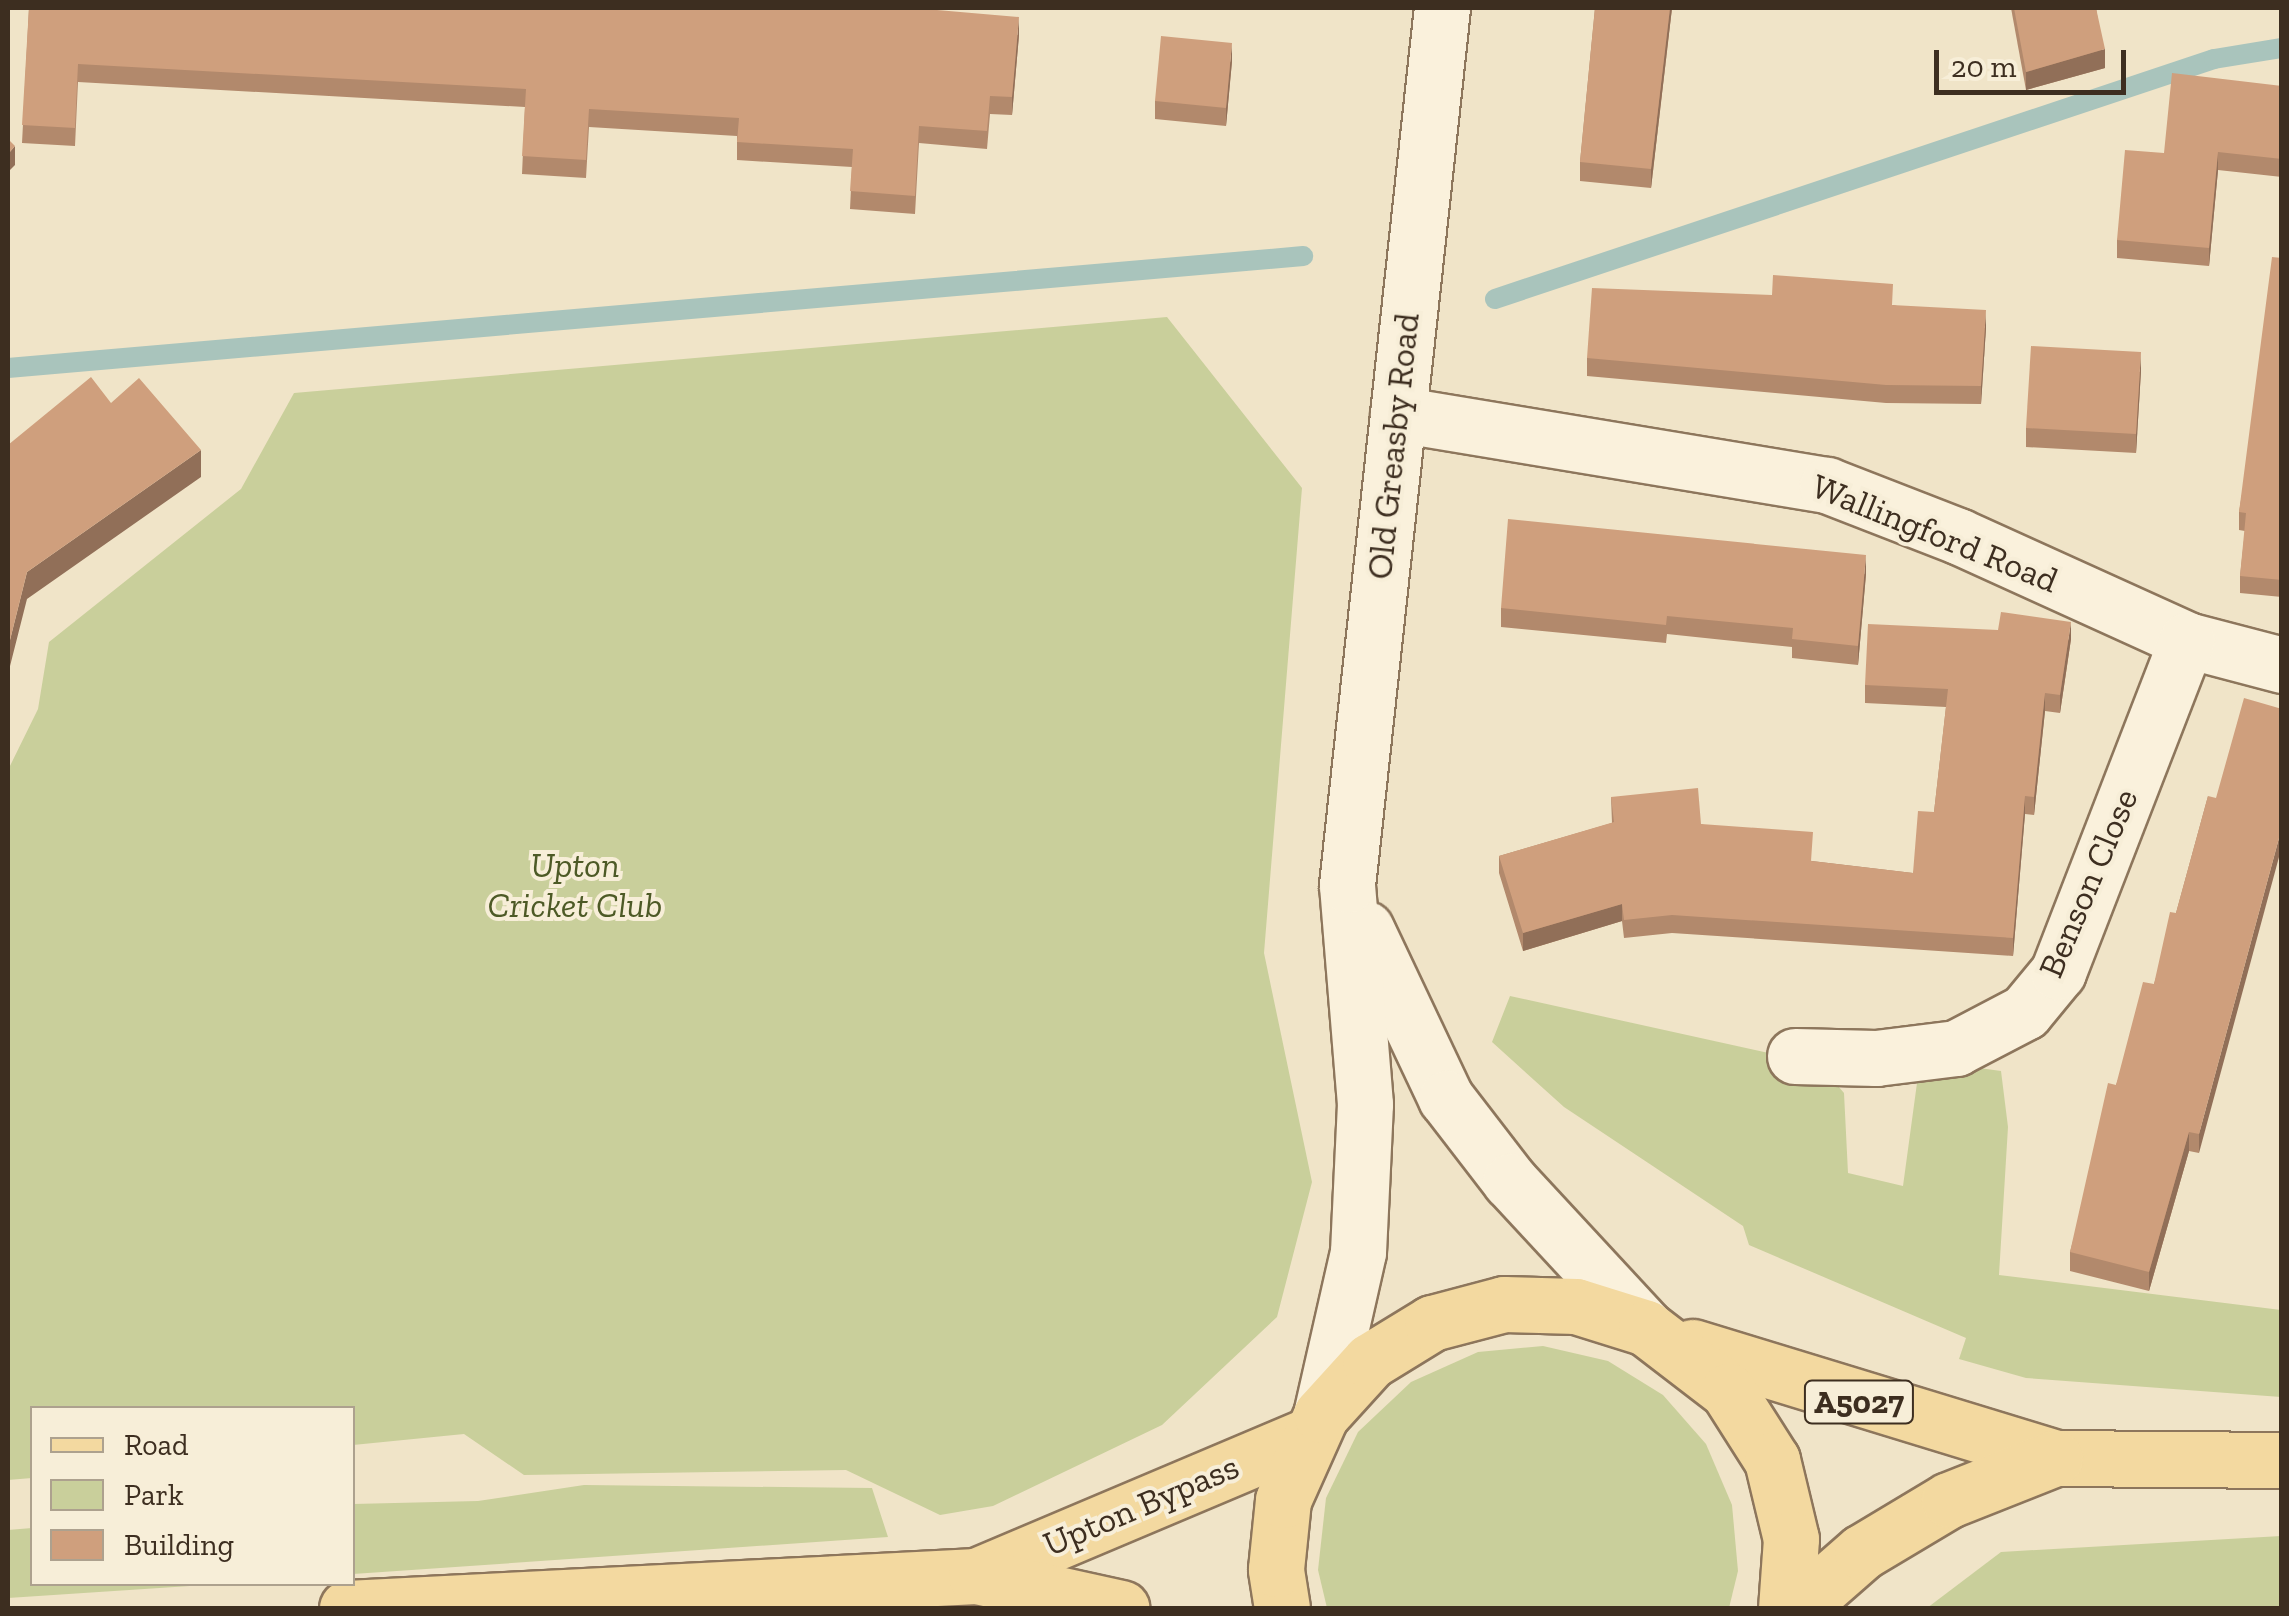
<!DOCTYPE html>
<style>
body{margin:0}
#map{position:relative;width:2289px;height:1616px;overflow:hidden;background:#f0e4c8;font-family:"Zilla Slab",serif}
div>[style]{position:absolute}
.green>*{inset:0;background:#c9cf9b}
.stream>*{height:20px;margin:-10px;padding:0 10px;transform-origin:10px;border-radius:10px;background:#a9c4bc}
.roads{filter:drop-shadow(2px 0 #8d765c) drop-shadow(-2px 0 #8d765c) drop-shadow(0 2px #8d765c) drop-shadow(0 -2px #8d765c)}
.street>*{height:55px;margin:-27.5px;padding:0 27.5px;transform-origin:27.5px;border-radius:27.5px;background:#faf1dc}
.secondary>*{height:55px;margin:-27.5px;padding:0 27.5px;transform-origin:27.5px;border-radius:27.5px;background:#faf1dc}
.primary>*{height:55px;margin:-27.5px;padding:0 27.5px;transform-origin:27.5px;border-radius:27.5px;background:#f3d9a0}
.wall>*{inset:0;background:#b2896c}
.shaded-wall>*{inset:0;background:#916f58}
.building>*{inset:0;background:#cf9f7d}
span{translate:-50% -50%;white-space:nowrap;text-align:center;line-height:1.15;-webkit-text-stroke:8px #f7eed8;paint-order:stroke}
.shield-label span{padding:2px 8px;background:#f7eed8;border:2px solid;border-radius:8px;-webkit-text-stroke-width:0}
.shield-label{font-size:32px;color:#3d2e20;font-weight:700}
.street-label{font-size:35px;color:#3d2e20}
.park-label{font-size:35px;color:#4d5a26;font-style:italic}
.frame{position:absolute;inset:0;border:10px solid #3d2e20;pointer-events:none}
.legend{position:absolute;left:30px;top:1406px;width:325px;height:180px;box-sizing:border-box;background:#f7eed8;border:2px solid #ada18e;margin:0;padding:12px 18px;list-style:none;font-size:30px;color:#3d2e20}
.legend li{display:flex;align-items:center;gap:20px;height:50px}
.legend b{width:50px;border:2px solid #ada18e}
.scale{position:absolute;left:1934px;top:50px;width:192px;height:45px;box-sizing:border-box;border:5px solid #3d2e20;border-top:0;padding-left:12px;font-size:30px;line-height:35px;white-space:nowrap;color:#3d2e20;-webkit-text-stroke:8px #f7eed8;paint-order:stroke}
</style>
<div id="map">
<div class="green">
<i style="clip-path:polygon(1167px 317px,1302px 488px,1264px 953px,1312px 1182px,1277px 1317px,1162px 1425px,993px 1506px,940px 1515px,846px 1470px,524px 1475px,464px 1434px,353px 1445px,352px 1408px,32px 1408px,32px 1478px,8px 1480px,8px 770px,38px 709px,49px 642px,241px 489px,294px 393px)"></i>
<i style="clip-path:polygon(1510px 996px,1819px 1064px,1844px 1093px,1848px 1173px,1903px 1186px,1917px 1083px,1965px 1066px,2001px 1071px,2008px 1127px,1999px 1275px,2281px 1310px,2281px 1397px,2026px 1378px,1959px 1359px,1966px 1338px,1749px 1245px,1743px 1226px,1564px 1107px,1492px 1042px)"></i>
<i style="clip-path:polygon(1543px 1346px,1608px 1361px,1663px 1395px,1706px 1444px,1732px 1505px,1738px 1571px,1729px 1608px,1327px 1608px,1318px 1570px,1326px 1498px,1358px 1432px,1411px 1382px,1478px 1352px)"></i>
<i style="clip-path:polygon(584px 1485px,872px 1488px,888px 1537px,353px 1574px,353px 1504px,478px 1501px)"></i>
<i style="clip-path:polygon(32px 1528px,32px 1584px,220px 1584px,8px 1598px,8px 1530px)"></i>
<i style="clip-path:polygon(2281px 1536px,2281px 1608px,1927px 1608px,2001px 1552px)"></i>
</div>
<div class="stream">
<i style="left:1495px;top:299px;width:758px;rotate:-18.46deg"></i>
<i style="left:2214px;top:59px;width:69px;rotate:-9.2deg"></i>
<i style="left:8px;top:368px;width:1300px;rotate:-4.94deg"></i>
</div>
<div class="roads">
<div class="street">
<i style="left:1398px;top:414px;width:435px;rotate:9.4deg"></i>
<i style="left:1827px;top:485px;width:141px;rotate:21.3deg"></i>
<i style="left:1958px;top:536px;width:252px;rotate:24.4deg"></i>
<i style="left:2187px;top:640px;width:98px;rotate:14.7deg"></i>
<i style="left:1795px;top:1056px;width:81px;rotate:1.4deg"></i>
<i style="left:1876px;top:1058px;width:81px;rotate:-7.1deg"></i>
<i style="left:1956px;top:1048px;width:78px;rotate:-27.6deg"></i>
<i style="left:2025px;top:1012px;width:52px;rotate:-50.5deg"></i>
<i style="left:2058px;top:972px;width:356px;rotate:-68.8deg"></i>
</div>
<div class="secondary">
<i style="left:1366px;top:929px;width:187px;rotate:64.7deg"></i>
<i style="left:1446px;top:1098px;width:105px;rotate:52.4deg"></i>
<i style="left:1510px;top:1181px;width:200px;rotate:47.2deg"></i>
<i style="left:1321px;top:1415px;width:167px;rotate:-77.2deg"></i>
<i style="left:1358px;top:1252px;width:148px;rotate:-87.3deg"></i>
<i style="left:1365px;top:1104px;width:220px;rotate:-94.7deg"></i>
<i style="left:1347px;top:885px;width:882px;rotate:-83.82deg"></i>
</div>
<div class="primary">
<i style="left:1693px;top:1347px;width:379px;rotate:17deg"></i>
<i style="left:2055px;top:1458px;width:227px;rotate:0.5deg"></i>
<i style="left:976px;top:1576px;width:360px;rotate:-22.9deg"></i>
<i style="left:347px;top:1608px;width:630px;rotate:-2.91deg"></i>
<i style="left:976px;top:1576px;width:149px;rotate:12.4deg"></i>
<i style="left:1282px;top:1608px;width:39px;rotate:-99deg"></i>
<i style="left:1276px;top:1569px;width:69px;rotate:-84.2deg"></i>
<i style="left:1283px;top:1500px;width:93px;rotate:-65.9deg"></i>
<i style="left:1321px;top:1415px;width:73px;rotate:-47.8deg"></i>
<i style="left:1370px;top:1361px;width:73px;rotate:-31.5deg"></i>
<i style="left:1432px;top:1323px;width:74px;rotate:-14.8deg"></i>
<i style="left:1504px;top:1304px;width:72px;rotate:1.6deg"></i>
<i style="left:1576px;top:1306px;width:73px;rotate:17.4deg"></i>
<i style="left:1646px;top:1328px;width:103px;rotate:37.5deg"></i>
<i style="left:1728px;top:1391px;width:82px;rotate:57.5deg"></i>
<i style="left:1772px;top:1460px;width:81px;rotate:76.5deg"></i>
<i style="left:1791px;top:1539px;width:69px;rotate:94.1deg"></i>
<i style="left:1798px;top:1608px;width:85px;rotate:-41.2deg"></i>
<i style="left:1862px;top:1552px;width:101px;rotate:-30.9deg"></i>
<i style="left:1949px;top:1500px;width:114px;rotate:-21.6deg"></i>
</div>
</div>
<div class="wall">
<i style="clip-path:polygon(29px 8px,1019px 35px,1012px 115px,990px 114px,987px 149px,919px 143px,915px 214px,850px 209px,852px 167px,737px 160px,737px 136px,589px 127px,586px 178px,522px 174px,525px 107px,78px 82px,75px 146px,22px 143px)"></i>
<i style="clip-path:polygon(1595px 8px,1672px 8px,1651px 188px,1580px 181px,1580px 162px)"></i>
<i style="clip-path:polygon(2011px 8px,2096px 8px,2105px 68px,2026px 90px)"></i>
<i style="clip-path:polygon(1232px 61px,1226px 126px,1155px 119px,1155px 101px)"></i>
<i style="clip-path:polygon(2282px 86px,2282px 177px,2218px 170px,2209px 266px,2117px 258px,2117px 240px,2164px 153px)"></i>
<i style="clip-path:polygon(2282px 258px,2282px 597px,2240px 593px,2240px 576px,2245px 531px,2239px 530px,2239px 512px)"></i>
<i style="clip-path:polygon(1893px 305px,1986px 328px,1981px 404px,1886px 403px,1587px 376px,1587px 358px)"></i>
<i style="clip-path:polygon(2141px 371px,2136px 453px,2026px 447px,2026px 428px)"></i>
<i style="clip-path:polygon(1866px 574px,1858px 665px,1792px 658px,1792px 647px,1667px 634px,1666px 643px,1501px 627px,1501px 608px)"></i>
<i style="clip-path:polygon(2071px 639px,2060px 713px,2045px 711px,2034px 815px,2025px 814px,2013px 956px,1672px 933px,1624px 938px,1622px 921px,1523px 951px,1499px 873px,1499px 856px,1612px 823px,1611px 797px,1701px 824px,1812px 861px,1913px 873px,1934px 812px,1946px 707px,1865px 703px,1865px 685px)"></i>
<i style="clip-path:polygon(2208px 796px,2199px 1153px,2189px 1151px,2149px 1291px,2070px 1271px,2070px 1252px,2116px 1085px,2154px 984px,2176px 913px)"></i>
</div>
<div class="shaded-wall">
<i style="clip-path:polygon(1670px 8px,1672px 8px,1651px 188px,1651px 169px)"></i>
<i style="clip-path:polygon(1019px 17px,1019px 35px,1012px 115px,1012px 97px)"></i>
<i style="clip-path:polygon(1232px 43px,1232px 61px,1226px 126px,1226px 108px)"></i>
<i style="clip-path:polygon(2105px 49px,2105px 68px,2026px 90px,2026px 72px)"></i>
<i style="clip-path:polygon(15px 146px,15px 165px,8px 172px,8px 154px)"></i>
<i style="clip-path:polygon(2218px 152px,2218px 170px,2209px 266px,2209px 248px)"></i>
<i style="clip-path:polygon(1986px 310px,1986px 328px,1981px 404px,1981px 386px)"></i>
<i style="clip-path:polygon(2141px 352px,2141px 371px,2136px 453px,2136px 434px)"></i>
<i style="clip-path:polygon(201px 450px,201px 477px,27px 599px,8px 674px,8px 648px,27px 572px)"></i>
<i style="clip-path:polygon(1866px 555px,1866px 574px,1858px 665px,1858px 646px)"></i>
<i style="clip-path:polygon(2071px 622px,2071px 639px,2060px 713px,2060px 695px)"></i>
<i style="clip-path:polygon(2045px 693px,2045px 711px,2034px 815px,2034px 797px)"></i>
<i style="clip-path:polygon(2025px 796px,2025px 814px,2013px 956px,2013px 938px)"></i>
<i style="clip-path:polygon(2282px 827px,2282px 846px,2199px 1153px,2199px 1134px)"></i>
<i style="clip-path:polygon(1622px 904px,1622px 921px,1523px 951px,1523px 933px)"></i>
<i style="clip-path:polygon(2189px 1132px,2189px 1151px,2149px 1291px,2149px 1272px)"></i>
</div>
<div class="building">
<i style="clip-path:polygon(29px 8px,914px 8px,1019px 17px,1012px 97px,990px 96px,987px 131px,919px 126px,915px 196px,850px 191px,853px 149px,737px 142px,739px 118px,589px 109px,586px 160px,522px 156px,526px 89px,78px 64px,75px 128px,22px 125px)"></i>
<i style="clip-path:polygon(1595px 8px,1670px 8px,1651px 169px,1580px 162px)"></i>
<i style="clip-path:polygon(2014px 8px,2096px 8px,2105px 49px,2026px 72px)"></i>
<i style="clip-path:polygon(1161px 36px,1232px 43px,1226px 108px,1155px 101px)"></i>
<i style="clip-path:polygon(2172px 73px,2282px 86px,2282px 159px,2218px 152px,2209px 248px,2117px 240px,2125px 150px,2164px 153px)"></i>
<i style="clip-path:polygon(8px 139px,15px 146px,8px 154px)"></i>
<i style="clip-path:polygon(2272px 257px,2282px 258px,2282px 580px,2240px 576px,2246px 513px,2239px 512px)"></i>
<i style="clip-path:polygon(1773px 275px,1893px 284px,1892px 305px,1986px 310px,1981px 386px,1886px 385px,1587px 358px,1592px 288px,1772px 295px)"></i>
<i style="clip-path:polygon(2031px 346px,2141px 352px,2136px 434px,2026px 428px)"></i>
<i style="clip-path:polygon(91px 377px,111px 403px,139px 378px,201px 450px,27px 572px,8px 648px,8px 445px)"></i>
<i style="clip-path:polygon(1508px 519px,1866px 555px,1858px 646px,1792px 639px,1793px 628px,1667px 616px,1666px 625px,1501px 608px)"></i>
<i style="clip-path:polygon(2001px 612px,2071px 622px,2060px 695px,2045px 693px,2034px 797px,2025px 796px,2013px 938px,1672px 915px,1624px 920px,1622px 904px,1523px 933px,1499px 856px,1614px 822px,1611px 797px,1698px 788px,1701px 824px,1813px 832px,1811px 861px,1913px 873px,1918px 811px,1934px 812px,1948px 689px,1865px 685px,1868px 624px,1998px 630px)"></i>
<i style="clip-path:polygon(2244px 698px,2282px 709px,2282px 827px,2199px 1134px,2189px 1132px,2149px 1272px,2070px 1252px,2108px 1083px,2116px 1085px,2143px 982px,2154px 984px,2170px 912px,2176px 913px,2208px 796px,2216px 798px)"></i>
</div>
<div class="shield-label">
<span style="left:1859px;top:1402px">A5027</span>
</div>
<div class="street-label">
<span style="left:1393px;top:446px;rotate:-84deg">Old Greasby Road</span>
<span style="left:1935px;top:533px;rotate:22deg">Wallingford Road</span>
<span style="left:2088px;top:883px;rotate:-67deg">Benson Close</span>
<span style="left:1141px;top:1505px;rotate:-23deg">Upton Bypass</span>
</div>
<div class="park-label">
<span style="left:575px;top:885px">Upton<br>Cricket Club</span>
</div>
<div class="frame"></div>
<ul class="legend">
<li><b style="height:12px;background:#f3d9a0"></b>Road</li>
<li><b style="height:28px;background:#c9cf9b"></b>Park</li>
<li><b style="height:28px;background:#cf9f7d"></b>Building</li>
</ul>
<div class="scale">20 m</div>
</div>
